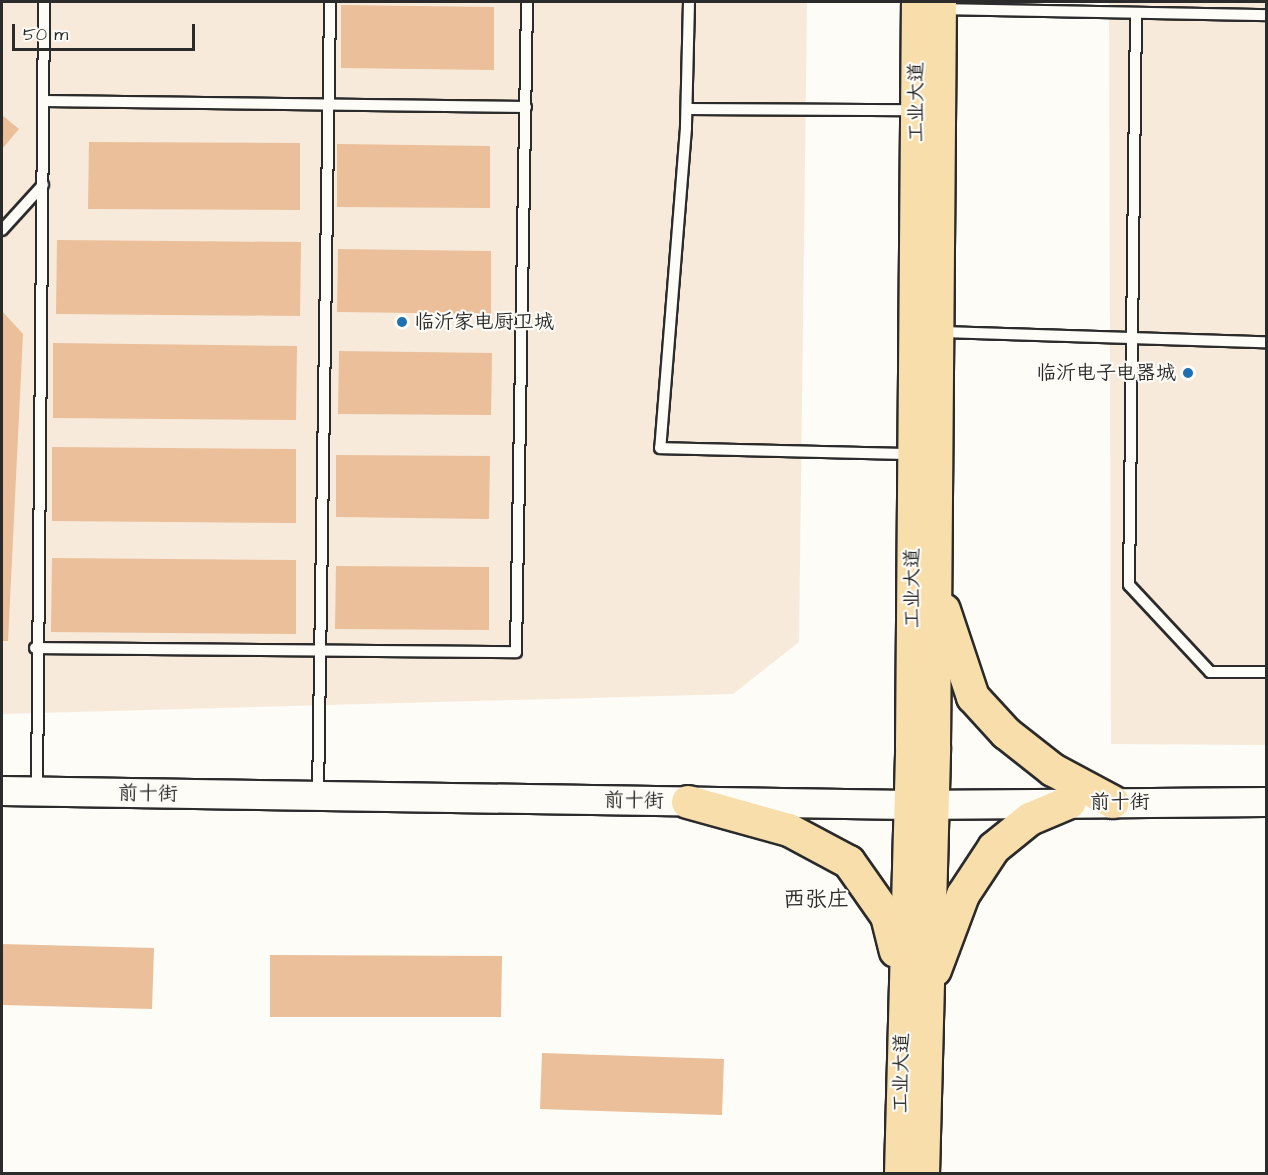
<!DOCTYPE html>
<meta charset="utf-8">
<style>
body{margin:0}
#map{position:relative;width:1268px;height:1175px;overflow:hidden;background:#fdfcf7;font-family:"Architects Daughter","LXGW WenKai TC",sans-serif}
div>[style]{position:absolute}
.built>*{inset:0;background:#f7eadb}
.building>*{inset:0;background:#eabf9a}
.roads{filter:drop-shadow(2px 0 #2b2b2b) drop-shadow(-2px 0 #2b2b2b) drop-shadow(0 2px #2b2b2b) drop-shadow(0 -2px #2b2b2b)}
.service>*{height:10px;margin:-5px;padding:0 5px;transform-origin:5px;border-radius:5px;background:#fdfcf7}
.secondary>*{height:28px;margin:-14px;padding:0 14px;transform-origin:14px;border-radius:14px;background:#fdfcf7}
.primary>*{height:32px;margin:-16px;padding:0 16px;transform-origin:16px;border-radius:16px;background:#f8deab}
.dots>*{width:16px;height:16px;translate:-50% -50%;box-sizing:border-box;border:3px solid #fdfcf7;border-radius:50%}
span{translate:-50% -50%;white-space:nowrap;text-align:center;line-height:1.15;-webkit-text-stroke:4.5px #fdfcf7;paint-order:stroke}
.street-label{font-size:20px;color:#2b2b2b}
.poi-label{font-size:20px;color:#2b2b2b}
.left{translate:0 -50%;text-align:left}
.right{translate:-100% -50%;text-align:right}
.quarter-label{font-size:22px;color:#2b2b2b}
.frame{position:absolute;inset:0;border:3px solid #2b2b2b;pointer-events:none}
.scale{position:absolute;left:12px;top:24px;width:183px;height:27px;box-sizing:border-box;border:3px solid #2b2b2b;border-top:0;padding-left:8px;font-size:18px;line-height:21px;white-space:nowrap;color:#2b2b2b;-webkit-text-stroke:4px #fdfcf7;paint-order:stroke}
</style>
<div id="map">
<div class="built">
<i style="clip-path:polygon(2px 2px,807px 2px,799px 642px,733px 694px,2px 714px)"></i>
<i style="clip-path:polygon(1109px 2px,1266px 2px,1266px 745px,1111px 744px)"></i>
</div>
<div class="building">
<i style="clip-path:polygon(341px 5px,494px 7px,494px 70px,341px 68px)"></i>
<i style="clip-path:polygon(2px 115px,19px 129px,2px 149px)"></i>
<i style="clip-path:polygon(89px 142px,300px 143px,300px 210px,88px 209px)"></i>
<i style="clip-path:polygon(337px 144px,490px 146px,490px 208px,337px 207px)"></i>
<i style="clip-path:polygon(57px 240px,301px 242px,300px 316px,56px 314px)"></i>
<i style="clip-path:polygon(338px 249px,491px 251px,491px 314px,337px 312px)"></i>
<i style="clip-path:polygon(2px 311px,23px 334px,8px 641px,2px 641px)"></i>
<i style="clip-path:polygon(53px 343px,297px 346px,296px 420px,53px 418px)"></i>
<i style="clip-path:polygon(339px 351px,492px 353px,491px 415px,338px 414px)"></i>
<i style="clip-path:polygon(52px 447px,296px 449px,296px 523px,52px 521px)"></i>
<i style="clip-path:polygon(336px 455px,490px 456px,489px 519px,336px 517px)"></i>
<i style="clip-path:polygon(52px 558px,296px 560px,296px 634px,51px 632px)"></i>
<i style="clip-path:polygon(336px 566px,489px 567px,489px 630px,335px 629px)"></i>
<i style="clip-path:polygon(2px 944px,154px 948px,152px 1009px,2px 1005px)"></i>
<i style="clip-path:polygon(270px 955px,502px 956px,501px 1017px,270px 1017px)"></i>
<i style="clip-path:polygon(542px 1053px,724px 1059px,722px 1115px,540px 1109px)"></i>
</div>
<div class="roads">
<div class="service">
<i style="left:689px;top:2px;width:126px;rotate:91.4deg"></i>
<i style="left:686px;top:128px;width:321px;rotate:94.6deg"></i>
<i style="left:660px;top:448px;width:251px;rotate:1.4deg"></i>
<i style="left:943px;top:9px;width:323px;rotate:1.1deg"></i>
<i style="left:1136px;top:13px;width:572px;rotate:90.7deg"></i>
<i style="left:1129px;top:585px;width:119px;rotate:47deg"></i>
<i style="left:1210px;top:672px;width:56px"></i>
<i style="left:44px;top:101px;width:482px;rotate:0.7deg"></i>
<i style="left:687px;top:109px;width:227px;rotate:0.3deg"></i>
<i style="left:2px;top:230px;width:61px;rotate:-47.7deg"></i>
<i style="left:940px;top:332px;width:326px;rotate:1.8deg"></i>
<i style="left:35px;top:648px;width:481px;rotate:0.5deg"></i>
<i style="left:516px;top:652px;width:650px;rotate:-89.03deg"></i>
<i style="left:37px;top:792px;width:790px;rotate:-89.49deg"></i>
<i style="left:318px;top:796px;width:794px;rotate:-89.13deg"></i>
</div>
<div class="secondary">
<i style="left:2px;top:791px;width:907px;rotate:0.88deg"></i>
<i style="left:909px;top:805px;width:357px;rotate:-0.5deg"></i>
</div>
<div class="primary">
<i style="left:944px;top:610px;width:92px;rotate:71.6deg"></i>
<i style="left:973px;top:697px;width:49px;rotate:47.5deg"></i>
<i style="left:1006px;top:733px;width:60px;rotate:38.2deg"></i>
<i style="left:1053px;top:770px;width:68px;rotate:28.1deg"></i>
<i style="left:688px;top:802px;width:105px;rotate:15.5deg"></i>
<i style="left:789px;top:830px;width:68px;rotate:28.1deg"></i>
<i style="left:849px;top:862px;width:66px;rotate:54.9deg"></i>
<i style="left:887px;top:916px;width:36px;rotate:76deg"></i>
<i style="left:935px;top:970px;width:80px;rotate:-69.5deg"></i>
<i style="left:963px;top:895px;width:56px;rotate:-56.6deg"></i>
<i style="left:994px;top:848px;width:46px;rotate:-38.9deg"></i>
<i style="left:1030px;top:819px;width:43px;rotate:-23deg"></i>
<i style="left:901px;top:1174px;width:428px;rotate:-88.5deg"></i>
<i style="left:912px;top:746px;width:744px;rotate:-89.54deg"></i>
<i style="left:923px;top:1174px;width:427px;rotate:-88.5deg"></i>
<i style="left:934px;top:747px;width:745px;rotate:-89.54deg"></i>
</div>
</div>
<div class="dots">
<i style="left:402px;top:322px;background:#1f6fb2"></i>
<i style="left:1188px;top:373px;background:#1f6fb2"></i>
</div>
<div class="street-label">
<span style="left:917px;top:102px;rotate:-90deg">工业大道</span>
<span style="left:913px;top:588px;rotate:-90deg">工业大道</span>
<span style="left:148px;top:794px;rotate:1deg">前十街</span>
<span style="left:634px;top:801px;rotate:1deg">前十街</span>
<span style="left:1120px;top:802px">前十街</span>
<span style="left:902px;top:1073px;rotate:-89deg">工业大道</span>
</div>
<div class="poi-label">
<span class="left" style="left:414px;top:322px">临沂家电厨卫城</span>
<span class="right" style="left:1176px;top:373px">临沂电子电器城</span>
</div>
<div class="quarter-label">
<span style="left:816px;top:900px">西张庄</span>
</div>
<div class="frame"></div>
<div class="scale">50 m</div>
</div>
